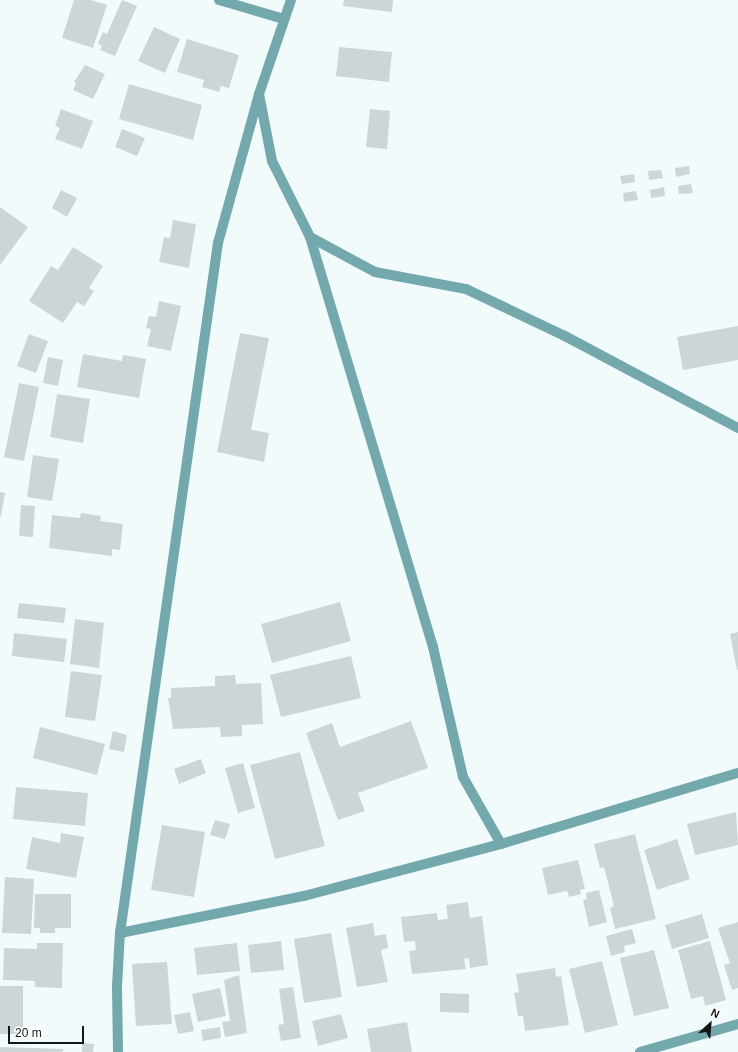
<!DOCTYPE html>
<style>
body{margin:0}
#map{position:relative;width:738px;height:1052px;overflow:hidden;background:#f2fbfc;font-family:Helvetica,sans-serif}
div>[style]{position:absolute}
.building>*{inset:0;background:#cdd6d7}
.service>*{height:10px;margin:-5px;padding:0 5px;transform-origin:5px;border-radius:5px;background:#73a8ad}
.minor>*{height:10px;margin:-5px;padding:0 5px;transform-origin:5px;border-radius:5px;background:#73a8ad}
span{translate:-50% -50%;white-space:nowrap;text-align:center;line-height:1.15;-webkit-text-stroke:4px #fff;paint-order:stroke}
.north{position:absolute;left:690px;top:1004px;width:40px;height:40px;-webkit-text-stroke:3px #fff;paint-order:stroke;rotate:26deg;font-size:11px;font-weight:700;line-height:16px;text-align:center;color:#131717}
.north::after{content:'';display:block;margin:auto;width:14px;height:18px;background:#131717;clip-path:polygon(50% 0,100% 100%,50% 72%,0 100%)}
.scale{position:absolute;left:8px;top:1026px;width:76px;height:18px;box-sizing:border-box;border:2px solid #131717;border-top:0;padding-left:5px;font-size:12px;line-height:14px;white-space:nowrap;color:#131717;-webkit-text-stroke:3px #fff;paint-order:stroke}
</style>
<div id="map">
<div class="building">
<i style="clip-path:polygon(74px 0,91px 0,107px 5px,93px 48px,62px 38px)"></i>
<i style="clip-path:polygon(122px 0,137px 6px,115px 56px,100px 50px,102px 46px,98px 44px,103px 32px,107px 34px)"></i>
<i style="clip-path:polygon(344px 0,393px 0,392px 12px,343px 6px)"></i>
<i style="clip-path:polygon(154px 27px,180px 39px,165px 73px,138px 61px)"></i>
<i style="clip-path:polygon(187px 39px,239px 55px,229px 88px,221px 86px,219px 92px,202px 87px,204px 80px,177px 72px)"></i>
<i style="clip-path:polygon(339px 47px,392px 52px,389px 82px,336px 76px)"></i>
<i style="clip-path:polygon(85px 65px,105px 74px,93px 99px,73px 90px,76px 83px,74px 82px)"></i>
<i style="clip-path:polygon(129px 84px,202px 105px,193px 140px,119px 119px)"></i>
<i style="clip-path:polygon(61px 109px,93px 121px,82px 149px,55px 139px,60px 128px,55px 126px)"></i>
<i style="clip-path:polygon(370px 109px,390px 111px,387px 149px,366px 147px)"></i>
<i style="clip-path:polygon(122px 129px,145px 138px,137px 156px,115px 147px)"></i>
<i style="clip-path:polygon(689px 166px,690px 174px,676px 177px,675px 168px)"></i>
<i style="clip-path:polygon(661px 170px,663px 178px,649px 180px,648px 171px)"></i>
<i style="clip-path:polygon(634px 174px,635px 182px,622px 184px,620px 176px)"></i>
<i style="clip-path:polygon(691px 184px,693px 193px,679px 194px,678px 186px)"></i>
<i style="clip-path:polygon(664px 187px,665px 196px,651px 198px,650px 190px)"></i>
<i style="clip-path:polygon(61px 190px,77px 198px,67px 217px,52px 208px)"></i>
<i style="clip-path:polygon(636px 191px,638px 200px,624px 202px,623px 193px)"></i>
<i style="clip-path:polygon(0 207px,28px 227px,0 265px)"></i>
<i style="clip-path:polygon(173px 220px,196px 224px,189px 268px,159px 262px,164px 237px,170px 238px)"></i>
<i style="clip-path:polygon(73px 247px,103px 266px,89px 288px,94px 291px,84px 306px,77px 302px,63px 323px,29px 301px,51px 266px,58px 270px)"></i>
<i style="clip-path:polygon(159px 301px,181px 306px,171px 351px,147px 346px,151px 329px,146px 328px,149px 316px,156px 317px)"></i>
<i style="clip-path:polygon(738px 326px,738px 360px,683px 370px,677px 337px)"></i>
<i style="clip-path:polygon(240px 333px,269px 338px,251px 430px,269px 433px,264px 462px,217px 452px)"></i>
<i style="clip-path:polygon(29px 334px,48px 341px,36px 373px,17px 366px)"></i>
<i style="clip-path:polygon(83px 354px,122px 361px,123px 355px,146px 359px,139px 398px,77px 387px)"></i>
<i style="clip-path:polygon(48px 357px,63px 360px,58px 386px,43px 383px)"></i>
<i style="clip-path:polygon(19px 383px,39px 387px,24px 461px,4px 457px)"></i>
<i style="clip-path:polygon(57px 394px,90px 399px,83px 443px,50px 437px)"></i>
<i style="clip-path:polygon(33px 455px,59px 459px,52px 501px,27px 497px)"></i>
<i style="clip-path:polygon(0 492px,5px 493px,1px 516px,0 516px)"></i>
<i style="clip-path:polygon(21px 505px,35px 506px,33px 537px,19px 536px)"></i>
<i style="clip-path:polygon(81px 513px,101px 516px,100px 521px,123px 524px,120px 550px,112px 549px,112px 556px,49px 548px,52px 515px,80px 518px)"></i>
<i style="clip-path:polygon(340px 602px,351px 641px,272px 663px,261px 624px)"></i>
<i style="clip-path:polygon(19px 603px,66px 608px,64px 623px,17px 618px)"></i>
<i style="clip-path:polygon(75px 619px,104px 623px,99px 668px,70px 664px)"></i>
<i style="clip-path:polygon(738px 632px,738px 670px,737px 670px,730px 634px)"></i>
<i style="clip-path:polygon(14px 633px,67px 639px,64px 662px,12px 656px)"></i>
<i style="clip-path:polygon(351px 656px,361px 698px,281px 717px,270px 675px)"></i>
<i style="clip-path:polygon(71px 671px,102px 675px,95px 721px,65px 717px)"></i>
<i style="clip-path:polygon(235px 675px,236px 684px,261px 683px,263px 724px,242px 725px,242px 736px,221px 737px,220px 727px,173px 729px,168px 698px,171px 698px,171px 688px,215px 686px,215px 676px)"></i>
<i style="clip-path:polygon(411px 721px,428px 768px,358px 793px,365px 811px,338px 820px,306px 733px,332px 723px,340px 747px)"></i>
<i style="clip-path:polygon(40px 727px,105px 744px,97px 775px,33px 758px)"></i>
<i style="clip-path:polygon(113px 731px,127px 735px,124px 752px,109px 749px)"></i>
<i style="clip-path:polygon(300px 752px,325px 846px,275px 859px,250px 765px)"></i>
<i style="clip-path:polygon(201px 759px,206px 773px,179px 784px,174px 769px)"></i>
<i style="clip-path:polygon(243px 763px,255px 808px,238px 813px,225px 768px)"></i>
<i style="clip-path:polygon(16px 787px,88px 793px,85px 826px,13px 819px)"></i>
<i style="clip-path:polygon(736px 812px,738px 845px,695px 855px,687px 824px)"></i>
<i style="clip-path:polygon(215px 820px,230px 824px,225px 839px,210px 835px)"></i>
<i style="clip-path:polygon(162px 825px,205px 832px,194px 897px,151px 890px)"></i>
<i style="clip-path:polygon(61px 833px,84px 837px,76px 878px,26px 869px,32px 837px,60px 843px)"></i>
<i style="clip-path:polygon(635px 834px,656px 919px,615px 929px,610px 908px,614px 906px,604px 867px,600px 868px,594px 844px)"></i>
<i style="clip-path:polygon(677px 839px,690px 879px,657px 890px,644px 850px)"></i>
<i style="clip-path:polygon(578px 860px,585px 889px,580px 890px,581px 894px,569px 897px,567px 891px,548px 895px,542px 868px)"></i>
<i style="clip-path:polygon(5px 877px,34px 879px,31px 934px,2px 933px)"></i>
<i style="clip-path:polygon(599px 890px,607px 922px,589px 927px,583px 900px,587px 899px,586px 893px)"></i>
<i style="clip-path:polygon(35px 894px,71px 894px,71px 928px,55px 928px,55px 933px,40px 933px,40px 928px,34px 928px)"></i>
<i style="clip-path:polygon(468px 902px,470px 918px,482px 916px,488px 965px,470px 968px,469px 958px,464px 959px,466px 969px,412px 974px,409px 951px,416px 950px,415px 941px,404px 942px,401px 917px,437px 913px,438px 920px,448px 919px,446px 905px)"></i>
<i style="clip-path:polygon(702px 914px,709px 938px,672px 949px,665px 925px)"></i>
<i style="clip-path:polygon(738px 922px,738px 988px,732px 990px,724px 965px,730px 963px,718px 928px)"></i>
<i style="clip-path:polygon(373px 923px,375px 936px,386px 934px,388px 948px,381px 950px,388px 982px,357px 987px,346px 928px)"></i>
<i style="clip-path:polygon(632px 929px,636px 943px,624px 946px,625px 952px,611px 956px,606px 936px)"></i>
<i style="clip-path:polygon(331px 933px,342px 997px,304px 1003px,294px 939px)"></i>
<i style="clip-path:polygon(281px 941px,284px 970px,251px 973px,248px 945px)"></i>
<i style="clip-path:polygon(710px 941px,726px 1000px,705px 1006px,703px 996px,691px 999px,678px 950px)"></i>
<i style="clip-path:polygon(37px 943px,63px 943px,62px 988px,35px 987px,35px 981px,3px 980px,4px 948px,37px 949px)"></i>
<i style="clip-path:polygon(237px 943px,240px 971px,197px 975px,194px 948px)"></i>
<i style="clip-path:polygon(654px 950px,669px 1008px,634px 1016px,620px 958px)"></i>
<i style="clip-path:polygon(602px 961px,618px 1025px,585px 1033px,569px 969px)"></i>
<i style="clip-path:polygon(167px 962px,172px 1024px,136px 1026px,132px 964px)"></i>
<i style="clip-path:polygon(555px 968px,556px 977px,561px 976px,569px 1025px,525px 1031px,523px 1016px,518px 1016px,514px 993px,519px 992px,516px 974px)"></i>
<i style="clip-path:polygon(239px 975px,247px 1033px,225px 1037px,222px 1022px,230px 1021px,224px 980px)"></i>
<i style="clip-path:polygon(0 986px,23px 986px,23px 1034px,0 1034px)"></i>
<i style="clip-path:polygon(293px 987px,301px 1038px,281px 1041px,278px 1025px,284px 1024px,279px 989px)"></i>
<i style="clip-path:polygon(220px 988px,226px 1016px,198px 1022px,192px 994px)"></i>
<i style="clip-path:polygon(440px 993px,469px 994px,469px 1013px,440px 1012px)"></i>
<i style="clip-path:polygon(190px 1012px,194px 1031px,178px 1034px,174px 1015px)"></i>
<i style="clip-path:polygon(341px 1014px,348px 1038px,318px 1046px,312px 1021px)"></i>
<i style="clip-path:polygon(407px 1022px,412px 1052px,371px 1052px,367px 1029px)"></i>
<i style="clip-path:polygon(220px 1027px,221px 1038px,203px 1041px,201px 1030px)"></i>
<i style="clip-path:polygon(82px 1043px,94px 1044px,93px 1052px,82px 1052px)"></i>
<i style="clip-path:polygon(0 1047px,63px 1049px,63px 1052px,0 1052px)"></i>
</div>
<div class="service">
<i style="left:259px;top:94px;width:68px;rotate:79deg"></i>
<i style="left:272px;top:161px;width:85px;rotate:63.4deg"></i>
<i style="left:310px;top:237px;width:428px;rotate:73.3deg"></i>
<i style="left:433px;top:647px;width:133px;rotate:77deg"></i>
<i style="left:463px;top:777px;width:77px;rotate:60.4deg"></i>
<i style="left:310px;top:237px;width:74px;rotate:28.3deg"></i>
<i style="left:375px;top:272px;width:93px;rotate:10.6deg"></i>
<i style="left:466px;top:289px;width:107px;rotate:25.4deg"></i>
<i style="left:563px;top:335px;width:198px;rotate:28deg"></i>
</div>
<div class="minor">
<i style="left:219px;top:0;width:68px;rotate:16.3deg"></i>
<i style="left:120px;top:933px;width:188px;rotate:-11.4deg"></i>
<i style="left:304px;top:896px;width:204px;rotate:-14.8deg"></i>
<i style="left:501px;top:844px;width:247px;rotate:-16.7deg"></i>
<i style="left:118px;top:1052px;width:66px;rotate:-90.9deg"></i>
<i style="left:117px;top:986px;width:53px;rotate:-86.8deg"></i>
<i style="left:120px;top:933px;width:697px;rotate:-81.92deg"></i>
<i style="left:218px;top:243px;width:155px;rotate:-74.6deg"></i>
<i style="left:259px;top:94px;width:99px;rotate:-71.2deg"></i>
<i style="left:640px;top:1052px;width:102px;rotate:-15.9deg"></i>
</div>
<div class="north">N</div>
<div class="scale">20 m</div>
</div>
